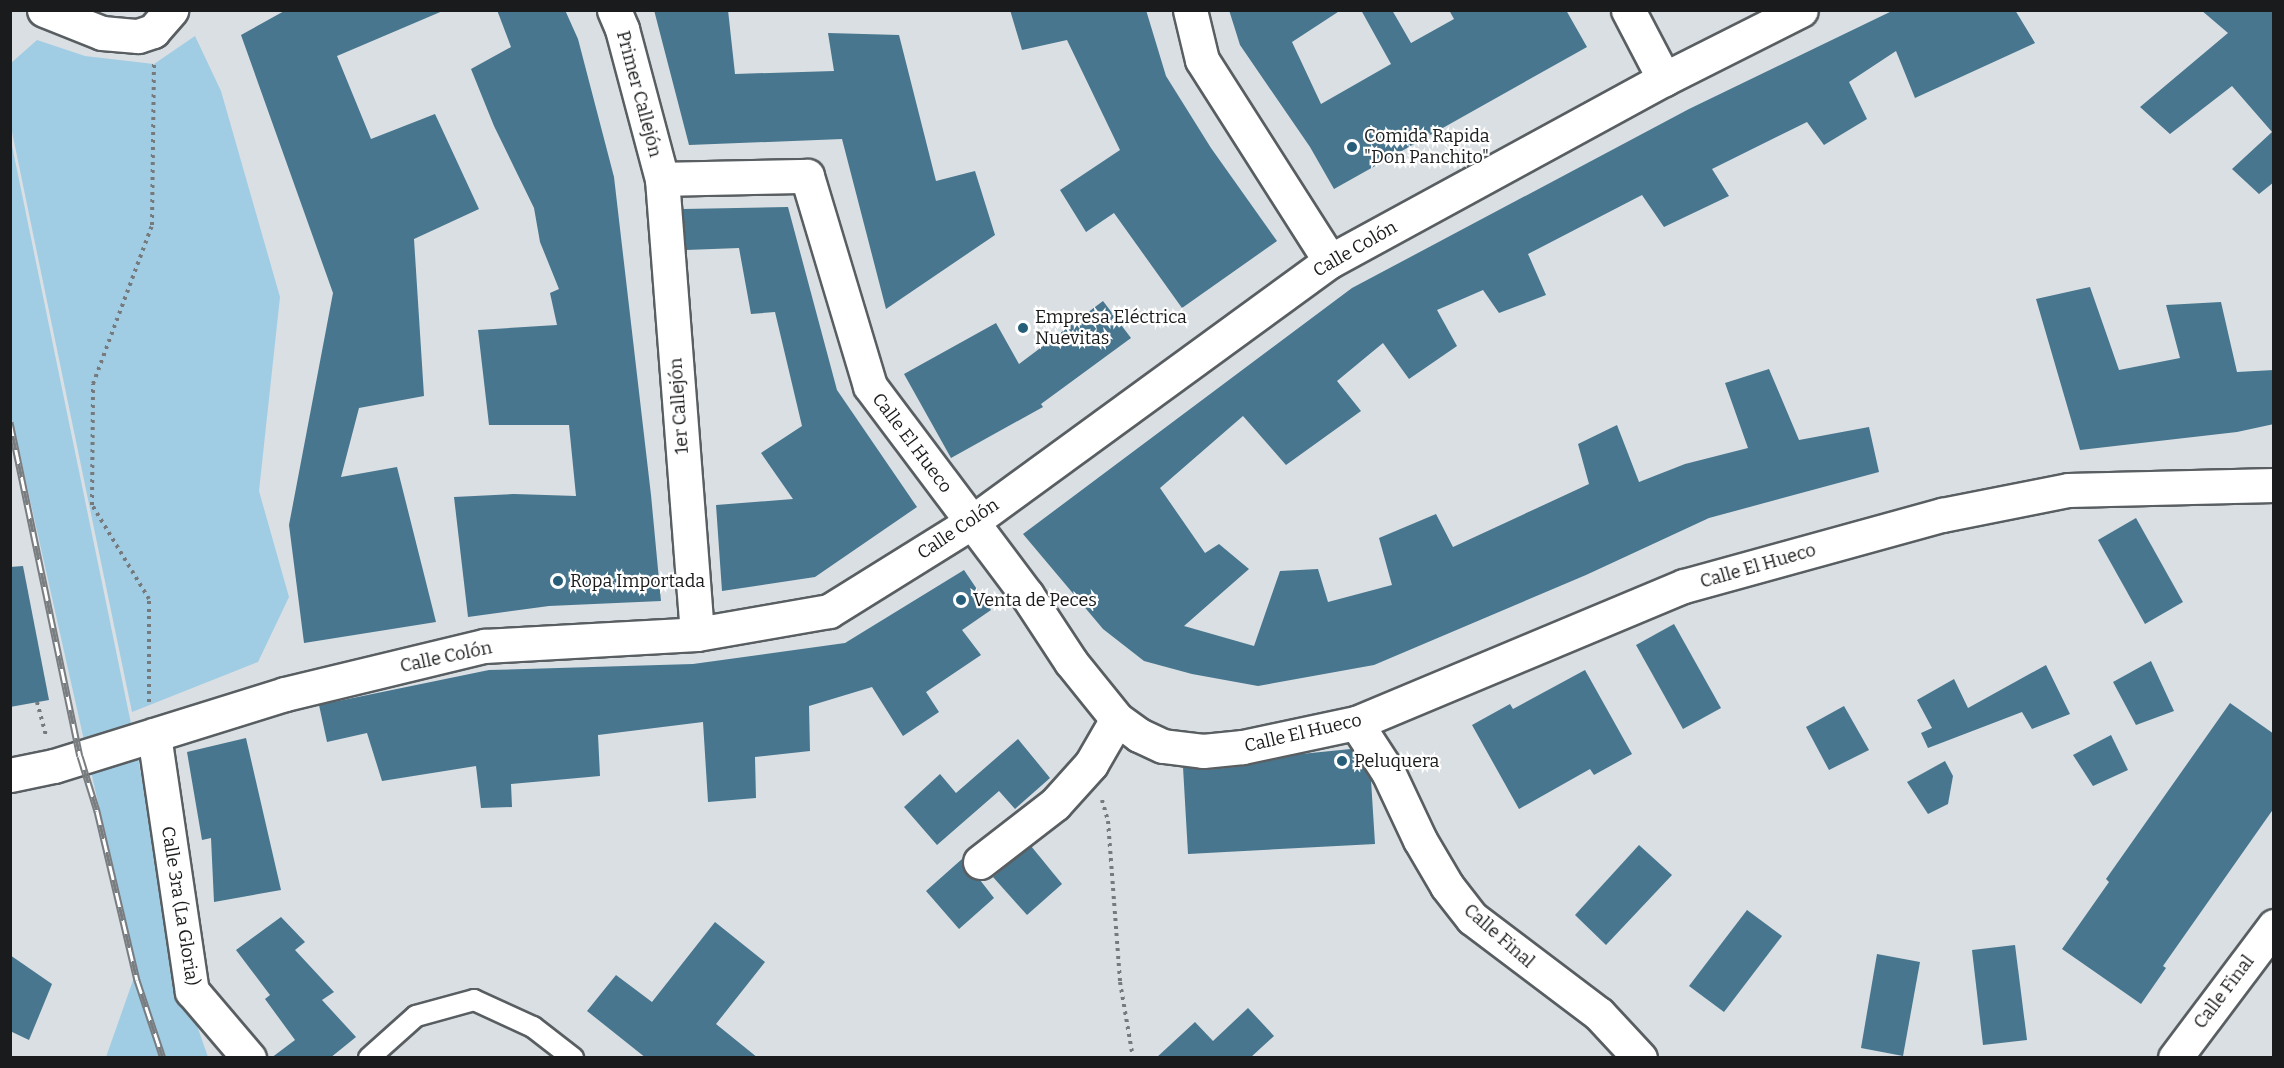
<!DOCTYPE html>
<meta charset="utf-8">
<style>
body{margin:0}
#map{position:relative;width:2284px;height:1068px;overflow:hidden;background:#d9dfe3;font-family:Bitter,serif}
div>[style]{position:absolute}
.green>*{inset:0;background:#a1cde4}
.building>*{inset:0;background:#48768e}
.path>*{height:4px;margin-top:-2px;transform-origin:0;background:repeating-linear-gradient(90deg,#767a7c 0 3px,transparent 0 7.5px)}
.roads{filter:drop-shadow(2px 0 #585e61) drop-shadow(-2px 0 #585e61) drop-shadow(0 2px #585e61) drop-shadow(0 -2px #585e61)}
.service>*{height:20px;margin:-10px;padding:0 10px;transform-origin:10px;border-radius:10px;background:#fff}
.minor>*{height:33px;margin:-16.5px;padding:0 16.5px;transform-origin:16.5px;border-radius:16.5px;background:#fff}
.tertiary>*{height:33px;margin:-16.5px;padding:0 16.5px;transform-origin:16.5px;border-radius:16.5px;background:#fff}
.rail>*{height:7px;margin-top:-3.5px;transform-origin:0;background:repeating-linear-gradient(90deg,#fff 0 14px,#797d80 0 28px);box-sizing:border-box;border-block:2px solid #797d80}
.dots>*{width:16px;height:16px;translate:-50% -50%;box-sizing:border-box;border:3px solid #fff;border-radius:50%}
span{translate:-50% -50%;white-space:nowrap;text-align:center;line-height:1.15;-webkit-text-stroke:4.5px #fff;paint-order:stroke}
.street-label{font-size:18px;color:#191b1c}
.poi-label{font-size:18px;color:#191b1c}
.left{translate:0 -50%;text-align:left}
.frame{position:absolute;inset:0;border:12px solid #191b1c;pointer-events:none}
</style>
<div id="map">
<div class="green">
<i style="clip-path:polygon(195px 36px,221px 91px,280px 297px,259px 491px,289px 597px,258px 662px,132px 712px,11px 127px,11px 63px,37px 40px,85px 56px,154px 64px)"></i>
<i style="clip-path:polygon(10px 136px,136px 748px,180px 977px,208px 1057px,106px 1057px,136px 972px,11px 415px)"></i>
</div>
<div class="building">
<i style="clip-path:polygon(286px 10px,445px 10px,337px 56px,371px 139px,435px 114px,479px 209px,414px 239px,424px 396px,359px 408px,341px 477px,397px 467px,436px 622px,304px 643px,289px 525px,333px 293px,241px 35px)"></i>
<i style="clip-path:polygon(497px 10px,565px 10px,578px 39px,614px 177px,651px 495px,661px 601px,549px 606px,468px 617px,454px 497px,514px 494px,576px 496px,569px 425px,489px 425px,478px 330px,557px 325px,550px 293px,559px 289px,540px 242px,534px 208px,494px 126px,471px 69px,511px 47px)"></i>
<i style="clip-path:polygon(654px 10px,728px 10px,735px 74px,834px 71px,828px 33px,899px 35px,936px 181px,975px 171px,995px 235px,886px 309px,842px 139px,689px 145px)"></i>
<i style="clip-path:polygon(1010px 10px,1146px 10px,1166px 76px,1211px 148px,1277px 241px,1182px 308px,1114px 213px,1086px 232px,1060px 190px,1120px 150px,1067px 40px,1022px 50px)"></i>
<i style="clip-path:polygon(1229px 10px,1341px 10px,1292px 42px,1321px 104px,1391px 64px,1361px 10px,1392px 10px,1411px 43px,1454px 19px,1449px 10px,1566px 10px,1587px 47px,1334px 189px,1310px 147px,1240px 45px)"></i>
<i style="clip-path:polygon(1894px 10px,2015px 10px,2035px 43px,1915px 98px,1896px 51px,1849px 82px,1867px 119px,1824px 145px,1807px 122px,1712px 169px,1729px 196px,1664px 227px,1642px 195px,1528px 254px,1546px 295px,1499px 313px,1483px 290px,1437px 310px,1457px 346px,1409px 379px,1383px 343px,1337px 381px,1361px 411px,1286px 465px,1243px 416px,1160px 488px,1205px 553px,1219px 544px,1249px 569px,1184px 626px,1254px 646px,1280px 571px,1318px 569px,1328px 602px,1392px 585px,1379px 538px,1436px 514px,1453px 547px,1589px 484px,1578px 444px,1617px 425px,1639px 482px,1685px 464px,1748px 448px,1725px 383px,1769px 369px,1799px 440px,1869px 427px,1879px 472px,1709px 518px,1586px 575px,1374px 665px,1258px 686px,1192px 674px,1144px 661px,1103px 629px,1023px 534px,1352px 288px,1689px 109px)"></i>
<i style="clip-path:polygon(2201px 10px,2274px 10px,2274px 182px,2259px 194px,2232px 169px,2272px 132px,2232px 86px,2170px 134px,2140px 107px,2228px 33px)"></i>
<i style="clip-path:polygon(788px 207px,837px 390px,917px 507px,815px 577px,722px 591px,716px 505px,793px 499px,761px 453px,802px 426px,775px 312px,751px 314px,739px 248px,686px 250px,683px 209px)"></i>
<i style="clip-path:polygon(2090px 287px,2119px 370px,2180px 358px,2166px 305px,2221px 302px,2237px 372px,2274px 370px,2274px 424px,2237px 432px,2080px 450px,2036px 299px)"></i>
<i style="clip-path:polygon(1103px 301px,1131px 338px,1041px 404px,1043px 407px,951px 458px,904px 374px,996px 323px,1019px 364px)"></i>
<i style="clip-path:polygon(2136px 518px,2183px 602px,2145px 624px,2098px 540px)"></i>
<i style="clip-path:polygon(23px 566px,49px 700px,10px 707px,10px 567px)"></i>
<i style="clip-path:polygon(964px 570px,991px 610px,962px 630px,981px 655px,926px 692px,939px 712px,903px 736px,872px 687px,809px 706px,810px 751px,755px 757px,756px 798px,708px 802px,703px 722px,598px 735px,600px 776px,511px 784px,512px 807px,481px 808px,476px 766px,382px 781px,367px 733px,327px 742px,319px 705px,489px 670px,693px 664px,845px 643px)"></i>
<i style="clip-path:polygon(1674px 624px,1721px 708px,1683px 729px,1636px 645px)"></i>
<i style="clip-path:polygon(2151px 661px,2174px 711px,2136px 725px,2113px 682px)"></i>
<i style="clip-path:polygon(2046px 665px,2070px 714px,2032px 729px,2022px 712px,1928px 748px,1921px 733px,1932px 728px,1917px 700px,1954px 679px,1968px 708px)"></i>
<i style="clip-path:polygon(1585px 670px,1632px 754px,1594px 775px,1590px 769px,1519px 809px,1472px 725px,1510px 704px,1513px 709px)"></i>
<i style="clip-path:polygon(2230px 703px,2274px 734px,2274px 808px,2163px 966px,2166px 968px,2141px 1004px,2062px 949px,2109px 882px,2106px 879px)"></i>
<i style="clip-path:polygon(1844px 706px,1869px 750px,1829px 770px,1806px 727px)"></i>
<i style="clip-path:polygon(2111px 735px,2128px 770px,2093px 786px,2073px 755px)"></i>
<i style="clip-path:polygon(246px 738px,281px 890px,214px 902px,211px 838px,202px 840px,187px 752px)"></i>
<i style="clip-path:polygon(1018px 739px,1050px 778px,1015px 809px,999px 791px,937px 845px,904px 807px,940px 774px,956px 793px)"></i>
<i style="clip-path:polygon(1351px 749px,1371px 780px,1375px 844px,1188px 854px,1183px 767px,1205px 770px,1245px 766px,1301px 754px)"></i>
<i style="clip-path:polygon(1945px 761px,1953px 776px,1948px 804px,1928px 814px,1907px 782px)"></i>
<i style="clip-path:polygon(1639px 845px,1672px 875px,1606px 945px,1575px 915px)"></i>
<i style="clip-path:polygon(1031px 846px,1062px 884px,1027px 915px,993px 877px)"></i>
<i style="clip-path:polygon(962px 859px,966px 874px,980px 880px,994px 898px,959px 929px,926px 891px)"></i>
<i style="clip-path:polygon(1747px 910px,1782px 936px,1724px 1012px,1689px 986px)"></i>
<i style="clip-path:polygon(281px 917px,305px 942px,295px 950px,334px 992px,322px 1000px,356px 1037px,330px 1058px,271px 1058px,295px 1040px,265px 999px,270px 995px,236px 950px)"></i>
<i style="clip-path:polygon(715px 922px,765px 962px,716px 1024px,758px 1058px,646px 1058px,587px 1011px,616px 975px,652px 1002px)"></i>
<i style="clip-path:polygon(2015px 945px,2027px 1040px,1983px 1045px,1972px 950px)"></i>
<i style="clip-path:polygon(1877px 954px,1920px 962px,1903px 1056px,1861px 1048px)"></i>
<i style="clip-path:polygon(10px 955px,52px 984px,29px 1040px,10px 1031px)"></i>
<i style="clip-path:polygon(1248px 1008px,1274px 1036px,1250px 1058px,1156px 1058px,1195px 1022px,1213px 1041px)"></i>
</div>
<div class="path">
<i style="left:37px;top:702px;width:35px;rotate:75deg"></i>
<i style="left:149px;top:702px;width:103px;rotate:-90deg"></i>
<i style="left:149px;top:599px;width:110px;rotate:-121.2deg"></i>
<i style="left:92px;top:505px;width:121px;rotate:-89.5deg"></i>
<i style="left:93px;top:384px;width:170px;rotate:-69.6deg"></i>
<i style="left:152px;top:225px;width:162px;rotate:-89.3deg"></i>
<i style="left:1102px;top:800px;width:22px;rotate:74deg"></i>
<i style="left:1108px;top:821px;width:161px;rotate:85.7deg"></i>
<i style="left:1120px;top:982px;width:77px;rotate:80.3deg"></i>
</div>
<div class="roads">
<div class="service">
<i style="left:369px;top:1058px;width:63px;rotate:-41.8deg"></i>
<i style="left:416px;top:1016px;width:60px;rotate:-15.4deg"></i>
<i style="left:474px;top:1000px;width:65px;rotate:24.6deg"></i>
<i style="left:533px;top:1027px;width:51px;rotate:37.8deg"></i>
</div>
<div class="minor">
<i style="left:44px;top:10px;width:62px;rotate:21.6deg"></i>
<i style="left:102px;top:33px;width:36px;rotate:5deg"></i>
<i style="left:138px;top:36px;width:16px;rotate:-18deg"></i>
<i style="left:153px;top:31px;width:28px;rotate:-49deg"></i>
<i style="left:614px;top:10px;width:21px;rotate:67deg"></i>
<i style="left:622px;top:29px;width:155px;rotate:75.1deg"></i>
<i style="left:662px;top:179px;width:456px;rotate:85.6deg"></i>
<i style="left:1190px;top:10px;width:51px;rotate:76.5deg"></i>
<i style="left:1202px;top:60px;width:238px;rotate:57.5deg"></i>
<i style="left:1628px;top:10px;width:78px;rotate:62.4deg"></i>
<i style="left:662px;top:179px;width:145px;rotate:-1.2deg"></i>
<i style="left:807px;top:176px;width:219px;rotate:73.3deg"></i>
<i style="left:870px;top:386px;width:261px;rotate:53.1deg"></i>
<i style="left:1027px;top:595px;width:80px;rotate:56.7deg"></i>
<i style="left:1071px;top:662px;width:73px;rotate:51.1deg"></i>
<i style="left:1117px;top:719px;width:27px;rotate:36deg"></i>
<i style="left:1139px;top:735px;width:26px;rotate:25deg"></i>
<i style="left:1163px;top:746px;width:40px;rotate:7.1deg"></i>
<i style="left:1203px;top:751px;width:40px;rotate:-5.7deg"></i>
<i style="left:1243px;top:747px;width:116px;rotate:-12deg"></i>
<i style="left:1356px;top:723px;width:355px;rotate:-22.7deg"></i>
<i style="left:1684px;top:586px;width:268px;rotate:-15.4deg"></i>
<i style="left:1942px;top:515px;width:128px;rotate:-11.2deg"></i>
<i style="left:2068px;top:490px;width:206px;rotate:-1.4deg"></i>
<i style="left:1356px;top:723px;width:59px;rotate:56.9deg"></i>
<i style="left:1388px;top:772px;width:75px;rotate:64.8deg"></i>
<i style="left:1420px;top:840px;width:53px;rotate:59.6deg"></i>
<i style="left:1447px;top:886px;width:41px;rotate:52deg"></i>
<i style="left:1472px;top:918px;width:159px;rotate:37.1deg"></i>
<i style="left:1599px;top:1014px;width:60px;rotate:47deg"></i>
<i style="left:980px;top:862px;width:95px;rotate:-37.7deg"></i>
<i style="left:1055px;top:804px;width:54px;rotate:-48deg"></i>
<i style="left:1091px;top:764px;width:52px;rotate:-60deg"></i>
<i style="left:2175px;top:1058px;width:165px;rotate:-53.1deg"></i>
</div>
<div class="tertiary">
<i style="left:154px;top:735px;width:259px;rotate:81.6deg"></i>
<i style="left:192px;top:991px;width:88px;rotate:49.6deg"></i>
<i style="left:10px;top:775px;width:45px;rotate:-11.6deg"></i>
<i style="left:54px;top:766px;width:242px;rotate:-17.3deg"></i>
<i style="left:285px;top:694px;width:205px;rotate:-13.6deg"></i>
<i style="left:484px;top:646px;width:213px;rotate:-3.2deg"></i>
<i style="left:697px;top:634px;width:134px;rotate:-9.9deg"></i>
<i style="left:829px;top:611px;width:168px;rotate:-31.9deg"></i>
<i style="left:972px;top:522px;width:443px;rotate:-36.1deg"></i>
<i style="left:1330px;top:261px;width:380px;rotate:-28.6deg"></i>
<i style="left:1664px;top:79px;width:153px;rotate:-26.7deg"></i>
</div>
</div>
<div class="rail">
<i style="left:10px;top:422px;width:341px;rotate:78.2deg"></i>
<i style="left:80px;top:756px;width:58px;rotate:72.8deg"></i>
<i style="left:97px;top:811px;width:174px;rotate:76.7deg"></i>
<i style="left:137px;top:980px;width:82px;rotate:71.6deg"></i>
</div>
<div class="dots">
<i style="left:1352px;top:147px;background:#265d78"></i>
<i style="left:1023px;top:328px;background:#265d78"></i>
<i style="left:558px;top:581px;background:#265d78"></i>
<i style="left:961px;top:600px;background:#265d78"></i>
<i style="left:1342px;top:761px;background:#265d78"></i>
</div>
<div class="street-label">
<span style="left:639px;top:94px;rotate:75deg">Primer Callejón</span>
<span style="left:1355px;top:249px;rotate:-30deg">Calle Colón</span>
<span style="left:679px;top:406px;rotate:-94deg">1er Callejón</span>
<span style="left:912px;top:443px;rotate:53deg">Calle El Hueco</span>
<span style="left:958px;top:529px;rotate:-34deg">Calle Colón</span>
<span style="left:1758px;top:566px;rotate:-16deg">Calle El Hueco</span>
<span style="left:446px;top:657px;rotate:-12deg">Calle Colón</span>
<span style="left:1303px;top:733px;rotate:-13deg">Calle El Hueco</span>
<span style="left:180px;top:906px;rotate:81deg">Calle 3ra (La Gloria)</span>
<span style="left:1499px;top:936px;rotate:41deg">Calle Final</span>
<span style="left:2224px;top:992px;rotate:-53deg">Calle Final</span>
</div>
<div class="poi-label">
<span class="left" style="left:1364px;top:147px">Comida Rapida<br>"Don Panchito"</span>
<span class="left" style="left:1035px;top:328px">Empresa Eléctrica<br>Nuevitas</span>
<span class="left" style="left:570px;top:581px">Ropa Importada</span>
<span class="left" style="left:973px;top:600px">Venta de Peces</span>
<span class="left" style="left:1354px;top:761px">Peluquera</span>
</div>
<div class="frame"></div>
</div>
